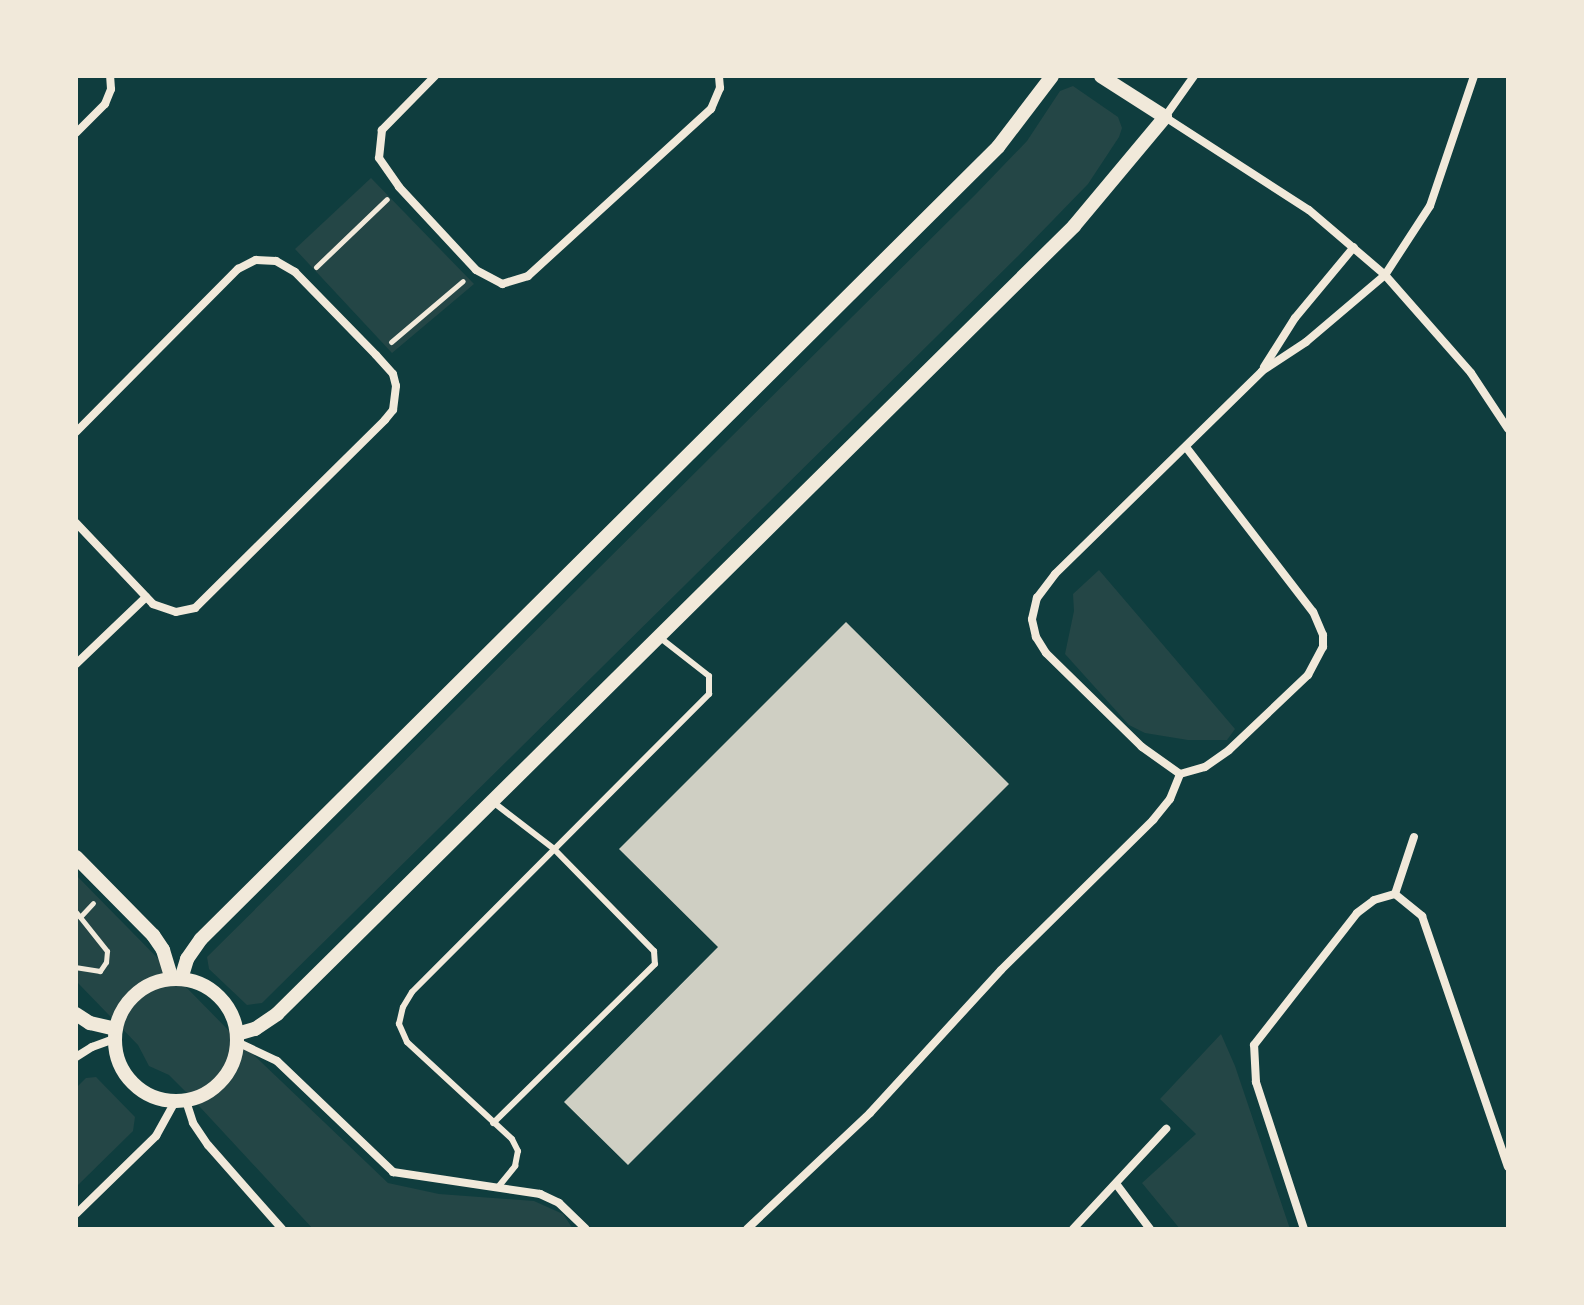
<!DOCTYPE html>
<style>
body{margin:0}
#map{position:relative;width:1584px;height:1305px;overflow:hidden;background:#0f3d3e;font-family:Commissioner,sans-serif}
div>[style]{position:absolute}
.green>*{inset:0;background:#244646}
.building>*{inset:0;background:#cfcfc3}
.path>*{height:5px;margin:-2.5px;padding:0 2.5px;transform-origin:2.5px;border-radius:2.5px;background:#f1e9da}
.service>*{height:6px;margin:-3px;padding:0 3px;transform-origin:3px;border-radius:3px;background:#f1e9da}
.minor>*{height:8px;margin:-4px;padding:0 4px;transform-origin:4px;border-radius:4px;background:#f1e9da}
.tertiary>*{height:14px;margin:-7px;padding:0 7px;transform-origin:7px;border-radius:7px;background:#f1e9da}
.tertiary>.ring{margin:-7px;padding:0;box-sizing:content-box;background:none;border:14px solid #f1e9da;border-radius:50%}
span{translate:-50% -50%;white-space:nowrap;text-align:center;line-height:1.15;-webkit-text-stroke:6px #f1e9da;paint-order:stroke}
.frame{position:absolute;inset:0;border:78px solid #f1e9da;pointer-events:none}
</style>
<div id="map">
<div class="green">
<i style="clip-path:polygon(1073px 86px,1118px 117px,1122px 128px,1119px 137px,1088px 184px,1020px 254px,262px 1003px,247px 1005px,209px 969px,207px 957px,975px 195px,1027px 141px,1060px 91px)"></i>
<i style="clip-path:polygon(371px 178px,474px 284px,392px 353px,295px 249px)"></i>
<i style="clip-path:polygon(1099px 570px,1235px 729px,1227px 740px,1188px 740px,1145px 733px,1129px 725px,1065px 654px,1074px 611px,1073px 594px)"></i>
<i style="clip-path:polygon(76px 875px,240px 1042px,388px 1183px,439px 1194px,534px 1201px,563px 1214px,573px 1229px,313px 1229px,187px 1093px,169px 1075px,149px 1066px,138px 1045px,76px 981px)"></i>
<i style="clip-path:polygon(1221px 1034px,1235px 1066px,1290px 1229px,1180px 1229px,1142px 1183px,1196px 1134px,1160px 1099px)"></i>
<i style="clip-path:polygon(96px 1077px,135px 1117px,133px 1131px,76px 1187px,76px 1088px,86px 1078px)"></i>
</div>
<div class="building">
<i style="clip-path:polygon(846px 622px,1009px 784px,628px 1165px,564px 1102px,718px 947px,619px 849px)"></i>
</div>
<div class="path">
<i style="left:316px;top:267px;width:98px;rotate:-43.8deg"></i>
<i style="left:391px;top:342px;width:94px;rotate:-40.3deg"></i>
<i style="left:76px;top:912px;width:50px;rotate:51.5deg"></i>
<i style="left:107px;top:951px;width:11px;rotate:95deg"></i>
<i style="left:106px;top:962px;width:11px;rotate:124deg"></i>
<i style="left:100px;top:971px;width:24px;rotate:-171deg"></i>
<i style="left:80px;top:917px;width:19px;rotate:-47deg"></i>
</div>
<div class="service">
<i style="left:493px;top:802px;width:77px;rotate:37.6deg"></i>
<i style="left:554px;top:849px;width:143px;rotate:45.6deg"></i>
<i style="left:654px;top:951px;width:13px;rotate:86deg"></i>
<i style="left:655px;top:964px;width:227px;rotate:135.5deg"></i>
<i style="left:499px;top:1186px;width:26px;rotate:-51deg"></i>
<i style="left:515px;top:1166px;width:15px;rotate:-79deg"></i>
<i style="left:518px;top:1151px;width:13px;rotate:-117deg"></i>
<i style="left:512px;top:1139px;width:143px;rotate:-137.3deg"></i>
<i style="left:407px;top:1042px;width:20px;rotate:-114deg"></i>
<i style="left:399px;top:1024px;width:17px;rotate:-77deg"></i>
<i style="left:403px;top:1007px;width:17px;rotate:-59deg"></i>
<i style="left:412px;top:992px;width:421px;rotate:-45.1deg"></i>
<i style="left:709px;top:694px;width:18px;rotate:-90deg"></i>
<i style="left:709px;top:676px;width:63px;rotate:-142deg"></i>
</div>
<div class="minor">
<i style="left:435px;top:76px;width:76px;rotate:134.5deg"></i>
<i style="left:382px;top:130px;width:28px;rotate:96deg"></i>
<i style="left:379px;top:158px;width:35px;rotate:55deg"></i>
<i style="left:399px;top:187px;width:113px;rotate:47.1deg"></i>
<i style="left:476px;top:270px;width:30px;rotate:28deg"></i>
<i style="left:502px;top:284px;width:27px;rotate:-17deg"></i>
<i style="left:528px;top:276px;width:248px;rotate:-42.4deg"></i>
<i style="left:711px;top:109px;width:23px;rotate:-67deg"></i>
<i style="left:720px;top:88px;width:12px;rotate:-95deg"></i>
<i style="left:1194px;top:76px;width:50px;rotate:125.3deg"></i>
<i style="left:1165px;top:117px;width:171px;rotate:32.9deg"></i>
<i style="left:1309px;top:210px;width:100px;rotate:40.5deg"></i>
<i style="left:1385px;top:275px;width:130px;rotate:48.7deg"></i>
<i style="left:1471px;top:373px;width:67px;rotate:56.5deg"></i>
<i style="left:76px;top:133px;width:41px;rotate:-45deg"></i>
<i style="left:105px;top:104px;width:16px;rotate:-68deg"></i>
<i style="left:111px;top:89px;width:13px;rotate:-94deg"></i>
<i style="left:1264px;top:367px;width:58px;rotate:-57.7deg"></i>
<i style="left:1295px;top:318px;width:92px;rotate:-50.3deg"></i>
<i style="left:76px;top:432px;width:230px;rotate:-45.2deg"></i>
<i style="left:238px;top:269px;width:20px;rotate:-27deg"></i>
<i style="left:256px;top:260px;width:20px;rotate:3deg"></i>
<i style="left:276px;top:261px;width:22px;rotate:30deg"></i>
<i style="left:295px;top:272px;width:116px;rotate:45.7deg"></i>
<i style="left:376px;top:355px;width:25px;rotate:48deg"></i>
<i style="left:393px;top:374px;width:12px;rotate:76deg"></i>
<i style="left:396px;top:386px;width:24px;rotate:97deg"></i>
<i style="left:393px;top:410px;width:13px;rotate:129deg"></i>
<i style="left:385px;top:420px;width:267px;rotate:135.3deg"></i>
<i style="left:195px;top:608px;width:19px;rotate:168deg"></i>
<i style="left:176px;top:612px;width:24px;rotate:-161deg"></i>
<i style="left:153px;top:604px;width:112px;rotate:-133.5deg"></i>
<i style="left:76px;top:664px;width:97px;rotate:-43.7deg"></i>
<i style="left:1180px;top:774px;width:47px;rotate:-144.6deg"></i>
<i style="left:1142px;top:747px;width:134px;rotate:-135.6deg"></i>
<i style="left:1046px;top:653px;width:19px;rotate:-122deg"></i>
<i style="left:1036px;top:637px;width:18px;rotate:-103deg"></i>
<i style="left:1032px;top:619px;width:22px;rotate:-77deg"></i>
<i style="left:1037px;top:598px;width:30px;rotate:-53deg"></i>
<i style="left:1055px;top:574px;width:290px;rotate:-44.4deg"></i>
<i style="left:1262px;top:371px;width:53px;rotate:-33.4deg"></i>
<i style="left:1306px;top:342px;width:104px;rotate:-40.3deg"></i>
<i style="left:1385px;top:275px;width:82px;rotate:-56.9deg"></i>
<i style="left:1430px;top:206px;width:137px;rotate:-71.3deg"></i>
<i style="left:1180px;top:774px;width:26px;rotate:-16deg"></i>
<i style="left:1205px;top:767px;width:29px;rotate:-35deg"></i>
<i style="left:1229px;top:750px;width:109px;rotate:-43.5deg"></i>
<i style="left:1308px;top:675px;width:32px;rotate:-62deg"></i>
<i style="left:1323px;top:647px;width:12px;rotate:-90deg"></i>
<i style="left:1323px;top:635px;width:25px;rotate:-113deg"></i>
<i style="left:1313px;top:612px;width:208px;rotate:-127.6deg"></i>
<i style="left:1395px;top:894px;width:60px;rotate:-71.6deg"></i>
<i style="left:237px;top:1042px;width:44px;rotate:25.4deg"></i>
<i style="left:277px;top:1061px;width:161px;rotate:43.7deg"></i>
<i style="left:393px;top:1172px;width:149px;rotate:8.5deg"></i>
<i style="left:540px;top:1194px;width:21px;rotate:25deg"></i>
<i style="left:559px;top:1203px;width:37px;rotate:44deg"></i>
<i style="left:76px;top:1057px;width:19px;rotate:-32deg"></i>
<i style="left:92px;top:1047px;width:23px;rotate:-20deg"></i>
<i style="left:186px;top:1101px;width:23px;rotate:72deg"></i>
<i style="left:193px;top:1123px;width:27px;rotate:56deg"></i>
<i style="left:208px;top:1145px;width:112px;rotate:48.6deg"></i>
<i style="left:1117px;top:1185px;width:55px;rotate:53.1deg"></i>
<i style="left:76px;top:1214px;width:112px;rotate:-44.3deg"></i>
<i style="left:156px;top:1136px;width:39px;rotate:-61deg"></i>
<i style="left:747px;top:1229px;width:169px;rotate:-43.3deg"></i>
<i style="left:870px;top:1113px;width:194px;rotate:-47.5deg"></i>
<i style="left:1001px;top:970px;width:214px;rotate:-44.6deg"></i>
<i style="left:1153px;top:820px;width:27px;rotate:-51deg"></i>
<i style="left:1170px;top:799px;width:27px;rotate:-68deg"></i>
<i style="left:1073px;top:1229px;width:137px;rotate:-47.1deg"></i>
<i style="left:1304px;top:1229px;width:155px;rotate:-108.1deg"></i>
<i style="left:1256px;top:1082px;width:37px;rotate:-93deg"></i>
<i style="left:1254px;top:1045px;width:167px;rotate:-52deg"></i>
<i style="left:1357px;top:913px;width:21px;rotate:-37deg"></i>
<i style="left:1374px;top:900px;width:22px;rotate:-16deg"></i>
<i style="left:1395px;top:894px;width:35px;rotate:39deg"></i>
<i style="left:1422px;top:916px;width:265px;rotate:71.1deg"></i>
</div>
<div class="tertiary">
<i style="left:76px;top:857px;width:110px;rotate:45.4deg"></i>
<i style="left:153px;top:935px;width:18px;rotate:56deg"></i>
<i style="left:163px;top:950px;width:30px;rotate:73deg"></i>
<i class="ring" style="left:115px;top:979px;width:108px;height:108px"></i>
<i style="left:181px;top:979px;width:21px;rotate:-73deg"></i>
<i style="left:187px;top:959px;width:24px;rotate:-55deg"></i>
<i style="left:201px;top:939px;width:1124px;rotate:-44.82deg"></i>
<i style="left:998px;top:147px;width:89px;rotate:-52.7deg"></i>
<i style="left:76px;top:1014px;width:17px;rotate:33deg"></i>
<i style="left:90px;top:1023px;width:26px;rotate:13deg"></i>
<i style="left:237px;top:1034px;width:19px;rotate:-16deg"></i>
<i style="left:255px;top:1029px;width:27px;rotate:-34deg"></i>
<i style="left:277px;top:1014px;width:1121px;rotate:-44.67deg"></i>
<i style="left:1074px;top:226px;width:142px;rotate:-50.1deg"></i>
<i style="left:1165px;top:117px;width:76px;rotate:-147.4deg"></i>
</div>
<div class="frame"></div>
</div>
